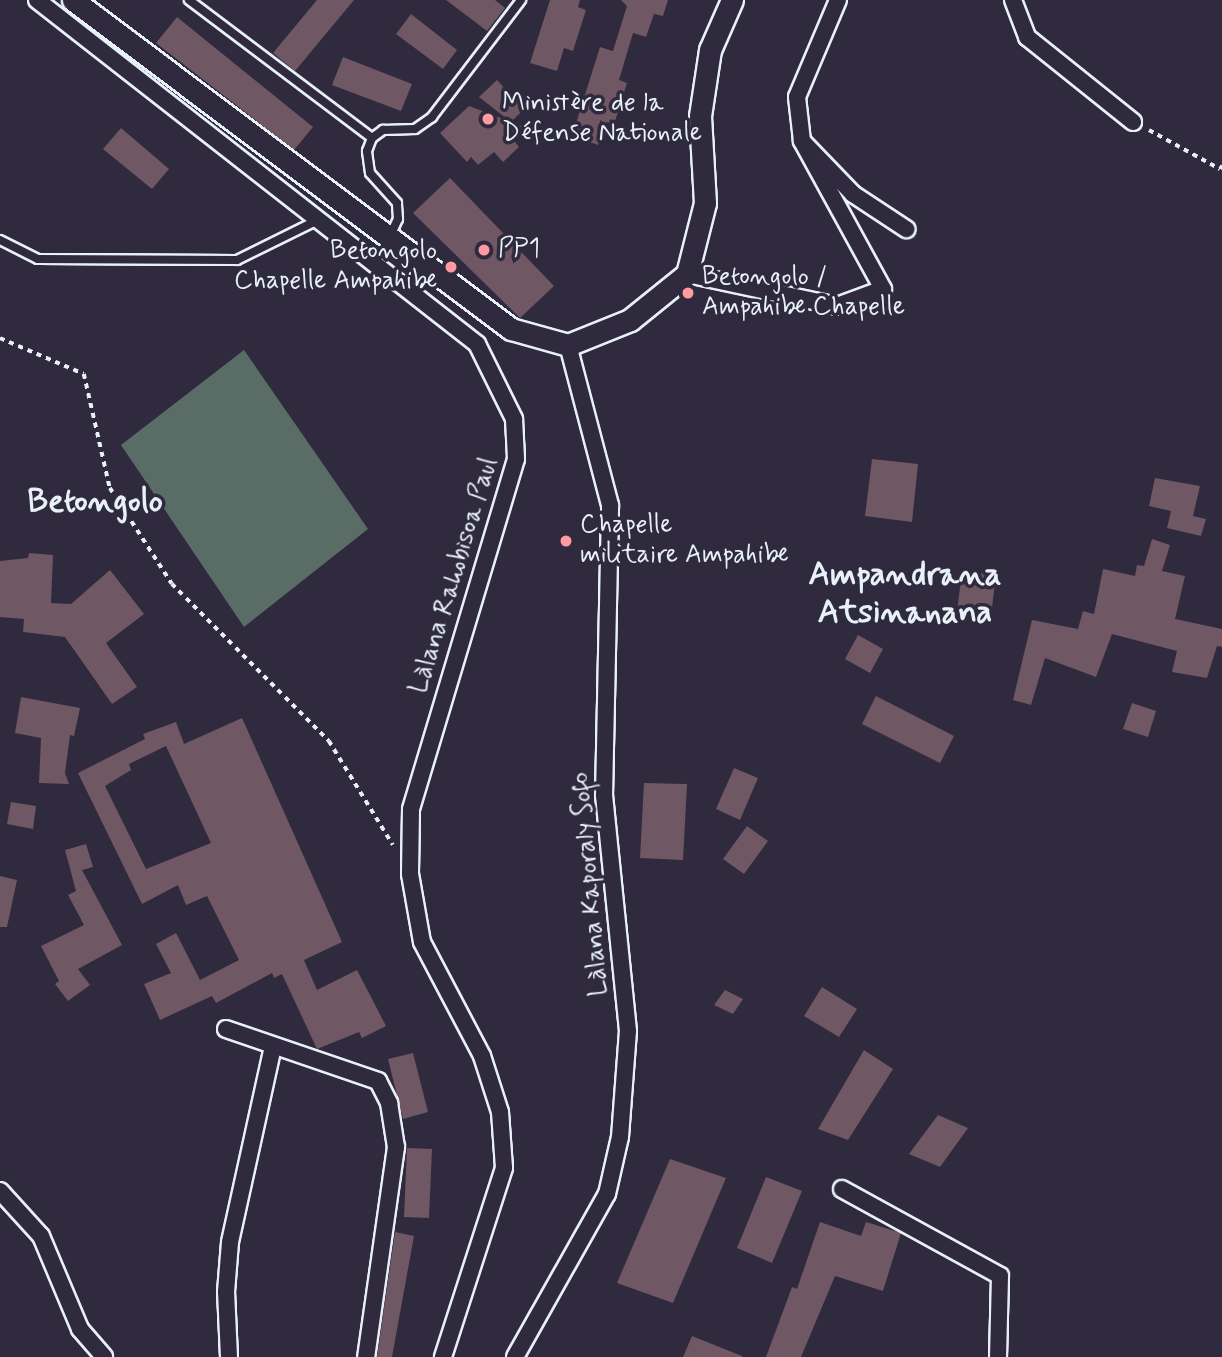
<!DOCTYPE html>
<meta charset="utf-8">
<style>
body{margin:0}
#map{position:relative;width:1222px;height:1357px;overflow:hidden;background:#2f2a3d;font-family:Mynerve,sans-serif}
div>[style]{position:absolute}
.green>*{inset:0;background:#596c66}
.building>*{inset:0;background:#6f5763}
.path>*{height:3.5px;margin-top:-1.75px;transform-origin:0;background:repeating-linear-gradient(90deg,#e8f1f8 0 5px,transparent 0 10px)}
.roads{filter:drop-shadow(2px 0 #e8f1f8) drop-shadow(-2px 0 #e8f1f8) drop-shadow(0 2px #e8f1f8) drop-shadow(0 -2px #e8f1f8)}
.service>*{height:8px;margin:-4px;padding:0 4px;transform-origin:4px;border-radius:4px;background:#2f2a3d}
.minor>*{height:16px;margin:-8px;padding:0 8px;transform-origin:8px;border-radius:8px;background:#2f2a3d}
.tertiary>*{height:21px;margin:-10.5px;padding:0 10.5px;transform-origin:10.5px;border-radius:10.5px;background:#2f2a3d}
.dots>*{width:19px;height:19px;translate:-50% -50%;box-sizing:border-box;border:4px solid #2f2a3d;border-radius:50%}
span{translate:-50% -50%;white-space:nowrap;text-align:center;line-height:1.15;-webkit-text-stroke:7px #2f2a3d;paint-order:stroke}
.poi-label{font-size:26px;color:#e8f1f8}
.left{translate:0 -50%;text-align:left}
.right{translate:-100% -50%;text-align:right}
.street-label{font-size:26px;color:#e8f1f8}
.district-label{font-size:33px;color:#e8f1f8;font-weight:700}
</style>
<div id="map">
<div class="green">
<i style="clip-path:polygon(244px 350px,368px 529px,244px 627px,121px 445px)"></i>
</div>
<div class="building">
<i style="clip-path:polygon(317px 0,354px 0,295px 71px,273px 53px)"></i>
<i style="clip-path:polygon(446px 0,495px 0,505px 8px,487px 31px)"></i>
<i style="clip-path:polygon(550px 0,580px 0,578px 7px,586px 10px,573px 51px,564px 48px,557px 71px,530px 63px)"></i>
<i style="clip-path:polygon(621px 0,668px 0,663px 16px,654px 14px,646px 37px,633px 33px,619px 80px,627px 83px,614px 124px,606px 122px,598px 145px,572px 136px,600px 47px,613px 51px,627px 6px)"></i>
<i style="clip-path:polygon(411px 14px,457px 50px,443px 69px,396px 34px)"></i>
<i style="clip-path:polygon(177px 17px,313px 127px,294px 150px,156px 43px)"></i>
<i style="clip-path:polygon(343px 57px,412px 84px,401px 111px,332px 85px)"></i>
<i style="clip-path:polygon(497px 80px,524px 109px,511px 122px,479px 97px)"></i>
<i style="clip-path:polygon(469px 106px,522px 126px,511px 137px,519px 147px,503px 162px,494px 152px,478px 165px,471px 157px,467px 162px,440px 133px)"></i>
<i style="clip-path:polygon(121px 128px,169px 169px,152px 189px,103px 149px)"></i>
<i style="clip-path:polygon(450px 178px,554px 286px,520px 318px,413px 213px)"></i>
<i style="clip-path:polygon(872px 459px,918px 464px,912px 522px,865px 516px)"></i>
<i style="clip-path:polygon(1155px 478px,1200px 486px,1193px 516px,1206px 519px,1201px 536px,1167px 528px,1171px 511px,1149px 506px)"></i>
<i style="clip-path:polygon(1152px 539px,1170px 545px,1162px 571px,1185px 576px,1175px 619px,1222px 629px,1222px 647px,1217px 646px,1207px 678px,1172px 672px,1177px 651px,1112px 634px,1096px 677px,1045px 658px,1031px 705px,1013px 700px,1032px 620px,1078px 629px,1083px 611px,1094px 614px,1103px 569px,1135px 576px,1137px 565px,1144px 566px)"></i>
<i style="clip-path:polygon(29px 553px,53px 555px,51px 603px,71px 604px,110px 570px,144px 614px,106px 643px,137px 687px,112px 704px,65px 637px,23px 632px,24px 619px,0 617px,0 561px,28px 558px)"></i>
<i style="clip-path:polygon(962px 571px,996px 575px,991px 616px,957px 612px)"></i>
<i style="clip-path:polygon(858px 635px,883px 649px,870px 673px,845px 659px)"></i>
<i style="clip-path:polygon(876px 696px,954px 736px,940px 763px,862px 724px)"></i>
<i style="clip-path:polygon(21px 697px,80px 708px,74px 736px,70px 735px,65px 773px,69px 784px,39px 783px,41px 738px,15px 733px)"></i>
<i style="clip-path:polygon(1132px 703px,1156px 711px,1148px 737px,1123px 729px)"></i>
<i style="clip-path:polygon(evenodd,242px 718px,342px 942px,304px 960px,317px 990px,357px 970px,386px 1026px,362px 1038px,359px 1032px,317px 1049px,282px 974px,274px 978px,272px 973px,216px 1003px,212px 996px,160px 1020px,144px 984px,171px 973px,156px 944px,176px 933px,200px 980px,239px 960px,207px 896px,186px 905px,178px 885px,142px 904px,78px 773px,145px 739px,143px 734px,176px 722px,184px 744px,242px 718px,166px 746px,211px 843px,146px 869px,105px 786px,131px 770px,129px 764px,166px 746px)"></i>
<i style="clip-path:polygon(734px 768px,758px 778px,740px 820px,716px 809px)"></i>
<i style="clip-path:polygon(644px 783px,687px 784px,683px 860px,640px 858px)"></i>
<i style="clip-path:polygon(11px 802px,36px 806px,33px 829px,7px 824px)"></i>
<i style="clip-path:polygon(747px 826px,768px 841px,744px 874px,723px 859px)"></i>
<i style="clip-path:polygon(86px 844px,93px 867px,82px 870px,122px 945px,78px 969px,90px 985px,68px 1001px,55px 984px,59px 981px,41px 946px,84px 925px,68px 895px,76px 891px,65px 850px)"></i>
<i style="clip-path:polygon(0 876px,17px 880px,7px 927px,0 927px)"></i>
<i style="clip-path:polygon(822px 987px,857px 1009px,839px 1037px,804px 1016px)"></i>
<i style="clip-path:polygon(725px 990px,743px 999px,733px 1014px,714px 1005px)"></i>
<i style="clip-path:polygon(864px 1050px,893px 1069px,848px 1140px,818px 1129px)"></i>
<i style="clip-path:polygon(413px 1053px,428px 1112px,403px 1119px,388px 1059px)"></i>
<i style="clip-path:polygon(938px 1115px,968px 1128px,940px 1167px,909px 1154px)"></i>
<i style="clip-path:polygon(407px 1148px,432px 1149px,429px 1218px,404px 1217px)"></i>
<i style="clip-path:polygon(670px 1159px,726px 1178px,673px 1303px,617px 1283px)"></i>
<i style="clip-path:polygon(766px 1177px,802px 1191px,772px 1263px,737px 1248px)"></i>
<i style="clip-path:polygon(820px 1222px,861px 1236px,866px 1222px,901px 1233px,883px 1291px,835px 1276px,801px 1357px,766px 1357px,792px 1287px,797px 1289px)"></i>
<i style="clip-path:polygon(395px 1232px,414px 1236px,392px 1357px,377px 1357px)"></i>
<i style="clip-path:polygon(692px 1336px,742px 1356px,742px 1357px,683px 1357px)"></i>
</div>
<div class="path">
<i style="left:1149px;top:130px;width:81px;rotate:28.8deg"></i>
<i style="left:1220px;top:169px;width:4px;rotate:-56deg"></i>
<i style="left:0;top:338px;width:91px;rotate:23.2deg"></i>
<i style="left:84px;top:374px;width:117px;rotate:77.2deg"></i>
<i style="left:110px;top:488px;width:114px;rotate:57.1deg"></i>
<i style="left:172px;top:584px;width:222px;rotate:45deg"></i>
<i style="left:329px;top:741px;width:122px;rotate:58.4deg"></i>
</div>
<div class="roads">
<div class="service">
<i style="left:189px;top:0;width:229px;rotate:37deg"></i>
<i style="left:390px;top:236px;width:19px;rotate:-65deg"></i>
<i style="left:398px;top:219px;width:16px;rotate:-94deg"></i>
<i style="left:397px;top:203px;width:40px;rotate:-132deg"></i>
<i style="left:370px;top:173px;width:22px;rotate:-98deg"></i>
<i style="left:367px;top:151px;width:14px;rotate:-69deg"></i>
<i style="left:372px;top:138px;width:14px;rotate:-36deg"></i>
<i style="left:383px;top:130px;width:32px;rotate:-2deg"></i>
<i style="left:415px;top:129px;width:21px;rotate:-35deg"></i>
<i style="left:432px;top:117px;width:147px;rotate:-52.7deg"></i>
<i style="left:0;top:240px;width:42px;rotate:26.6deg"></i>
<i style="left:38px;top:259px;width:199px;rotate:0.3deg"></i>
<i style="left:237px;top:260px;width:90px;rotate:-26.3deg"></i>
</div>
<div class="minor">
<i style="left:37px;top:0;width:559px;rotate:38.02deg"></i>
<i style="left:477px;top:344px;width:84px;rotate:63.7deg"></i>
<i style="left:514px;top:419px;width:40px;rotate:87.1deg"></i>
<i style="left:516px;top:459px;width:366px;rotate:106.7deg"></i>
<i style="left:411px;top:810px;width:64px;rotate:90.9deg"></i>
<i style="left:410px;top:874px;width:69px;rotate:80deg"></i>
<i style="left:422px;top:942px;width:129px;rotate:62.2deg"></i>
<i style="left:482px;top:1056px;width:59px;rotate:72.2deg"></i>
<i style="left:500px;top:1112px;width:56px;rotate:85.9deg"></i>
<i style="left:504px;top:1168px;width:199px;rotate:107.9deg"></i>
<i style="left:838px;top:0;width:105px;rotate:112.9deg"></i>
<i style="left:797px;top:97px;width:44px;rotate:83.5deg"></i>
<i style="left:802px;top:141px;width:74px;rotate:46.1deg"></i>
<i style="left:853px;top:194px;width:64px;rotate:33.4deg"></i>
<i style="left:1013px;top:0;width:40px;rotate:69deg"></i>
<i style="left:1027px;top:37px;width:136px;rotate:38.7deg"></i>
<i style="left:687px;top:274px;width:153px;rotate:12deg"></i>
<i style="left:837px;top:306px;width:49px;rotate:-20.3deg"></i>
<i style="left:883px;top:289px;width:169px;rotate:-118.7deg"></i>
<i style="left:226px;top:1029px;width:161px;rotate:18.9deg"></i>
<i style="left:378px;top:1081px;width:25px;rotate:63deg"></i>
<i style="left:389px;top:1103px;width:45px;rotate:81deg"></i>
<i style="left:396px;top:1147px;width:212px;rotate:98.1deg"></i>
<i style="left:842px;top:1189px;width:180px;rotate:28.8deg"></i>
<i style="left:1000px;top:1276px;width:81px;rotate:91.4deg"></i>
<i style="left:0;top:1191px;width:61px;rotate:47.7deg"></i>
<i style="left:41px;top:1236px;width:101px;rotate:67.2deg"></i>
<i style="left:80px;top:1329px;width:37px;rotate:49deg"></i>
<i style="left:229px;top:1357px;width:65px;rotate:-92.6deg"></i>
<i style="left:226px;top:1292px;width:50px;rotate:-85.4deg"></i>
<i style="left:230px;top:1242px;width:201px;rotate:-77.6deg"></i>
<i style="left:515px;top:1357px;width:187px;rotate:-60.6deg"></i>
<i style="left:607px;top:1194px;width:58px;rotate:-77.2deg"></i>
<i style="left:620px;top:1137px;width:106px;rotate:-85.7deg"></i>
<i style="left:628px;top:1031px;width:236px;rotate:-95.8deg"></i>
<i style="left:604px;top:796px;width:291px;rotate:-88.8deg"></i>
<i style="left:610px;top:505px;width:165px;rotate:-104.7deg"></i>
</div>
<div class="tertiary">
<i style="left:73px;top:0;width:548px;rotate:36.91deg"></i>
<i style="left:511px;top:329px;width:59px;rotate:15.7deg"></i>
<i style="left:568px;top:345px;width:67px;rotate:-22deg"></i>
<i style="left:630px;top:320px;width:73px;rotate:-38.9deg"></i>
<i style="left:687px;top:274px;width:73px;rotate:-75.8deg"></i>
<i style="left:705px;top:203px;width:87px;rotate:-93.3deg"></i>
<i style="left:700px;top:116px;width:67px;rotate:-81.4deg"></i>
<i style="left:710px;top:50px;width:55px;rotate:-66.3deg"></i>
</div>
</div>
<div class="dots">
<i style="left:488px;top:119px;background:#ff9aa2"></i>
<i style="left:484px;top:250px;background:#ff9aa2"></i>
<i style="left:451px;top:267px;background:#ff9aa2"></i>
<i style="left:688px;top:293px;background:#ff9aa2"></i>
<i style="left:566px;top:541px;background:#ff9aa2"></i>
</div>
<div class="poi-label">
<span class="left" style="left:502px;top:119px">Ministère de la<br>Défense Nationale</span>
<span class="left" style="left:498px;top:250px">PP1</span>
<span class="right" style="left:437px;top:267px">Betongolo<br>Chapelle Ampahibe</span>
<span class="left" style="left:702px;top:293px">Betongolo /<br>Ampahibe Chapelle</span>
<span class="left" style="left:580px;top:541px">Chapelle<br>militaire Ampahibe</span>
</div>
<div class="street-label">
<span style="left:455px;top:576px;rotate:-73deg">Làlana Rahobisoa Paul</span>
<span style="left:591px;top:884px;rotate:-95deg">Làlana Kaporaly Sofo</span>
</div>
<div class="district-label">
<span style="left:95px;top:503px">Betongolo</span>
<span style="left:905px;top:595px">Ampandrana<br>Atsinanana</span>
</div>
</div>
